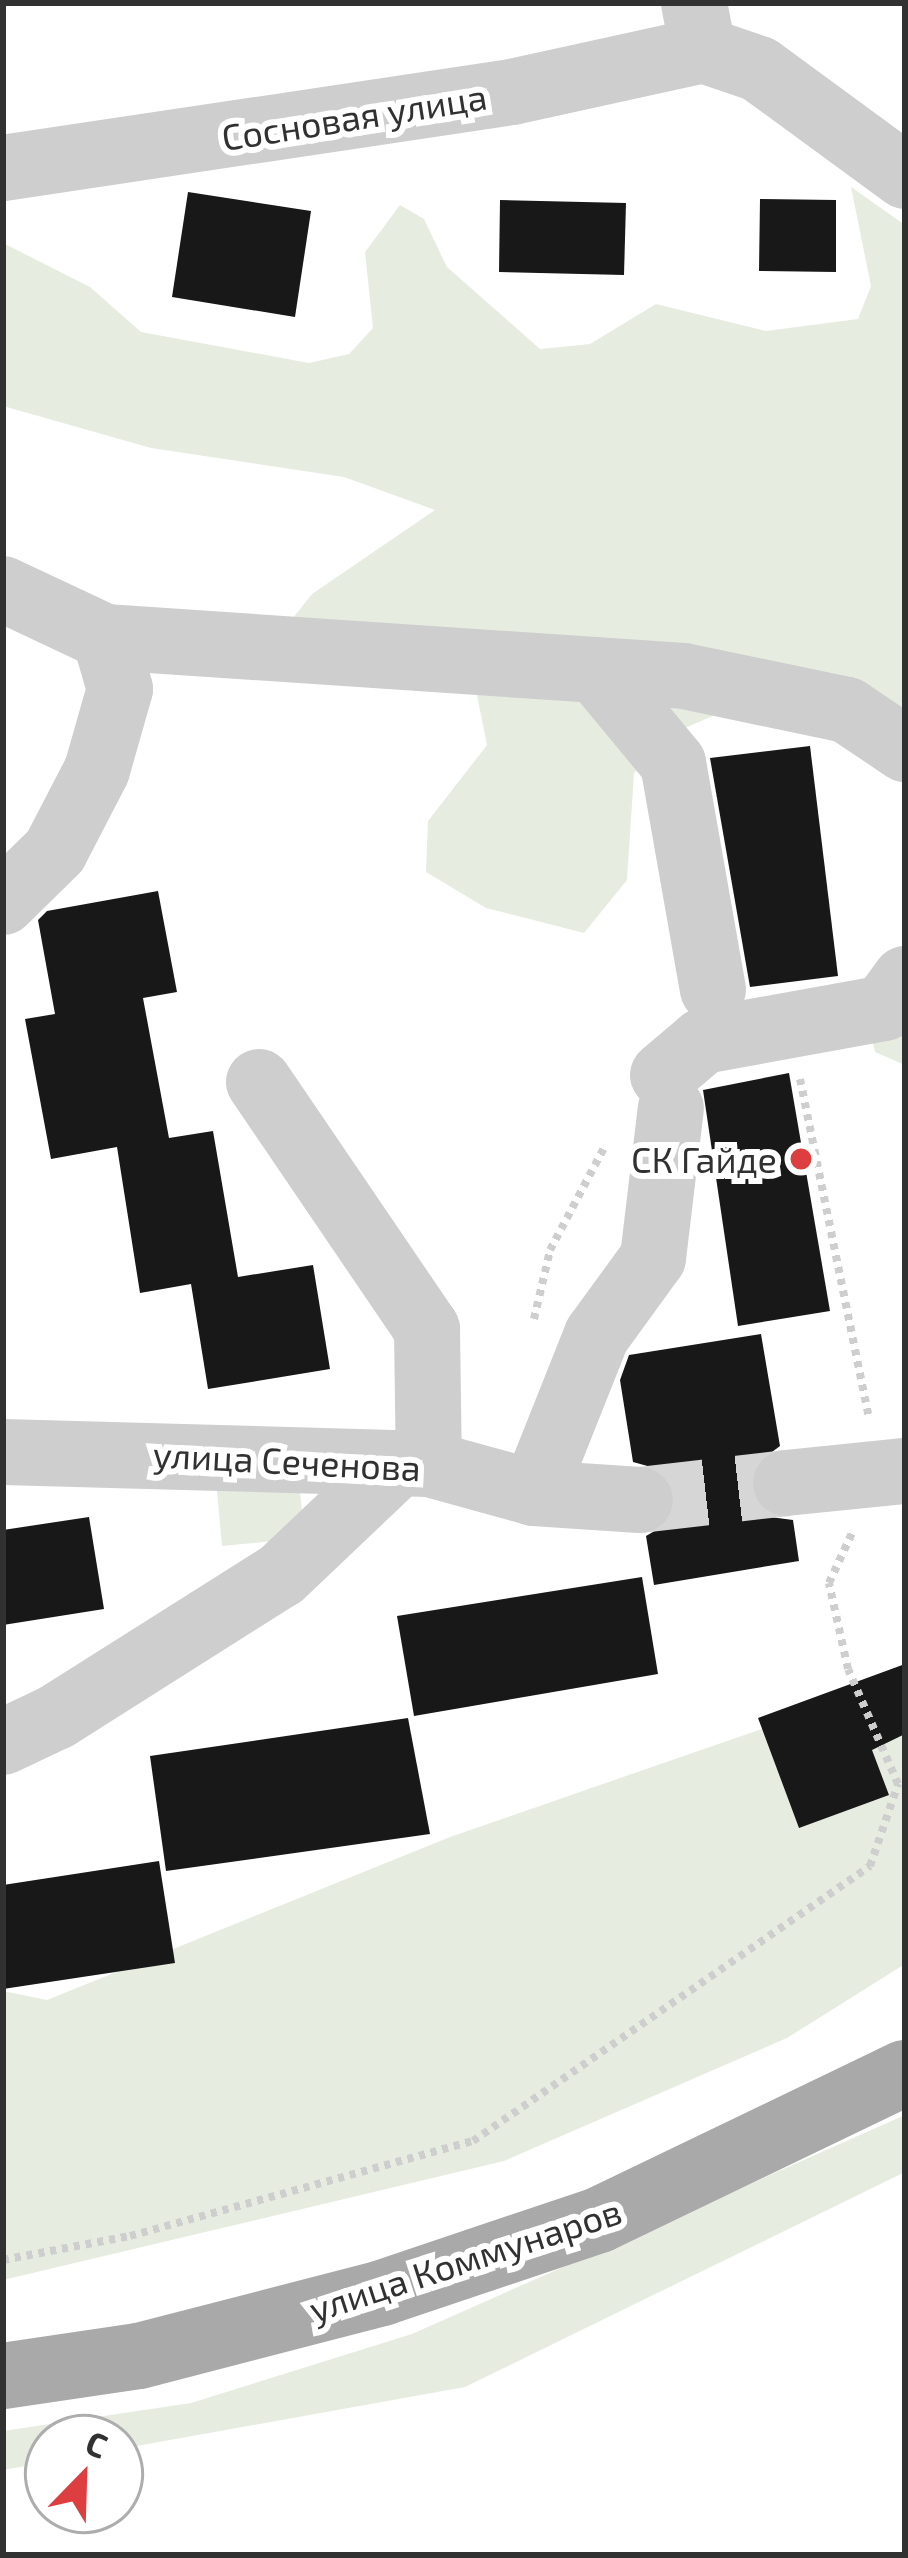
<!DOCTYPE html>
<meta charset="utf-8">
<style>
body{margin:0}
#map{position:relative;width:908px;height:2558px;overflow:hidden;background:#fff;font-family:"Exo 2",sans-serif}
div>[style]{position:absolute}
.green>*{inset:0;background:#e6ede0}
.building>*{inset:0;background:#181818}
.minor-tunnel>*{height:66px;margin-top:-33px;transform-origin:0;background:repeating-linear-gradient(90deg,#d6d6d6 0 66px,transparent 0 99px)}
.path>*{height:8px;margin-top:-4px;transform-origin:0;background:repeating-linear-gradient(90deg,#cecece 0 6px,transparent 0 12px)}
.minor>*{height:66px;margin:-33px;padding:0 33px;transform-origin:33px;border-radius:33px;background:#cecece}
.major>*{height:66px;margin:-33px;padding:0 33px;transform-origin:33px;border-radius:33px;background:#a9a9a9}
.dots>*{width:33px;height:33px;translate:-50% -50%;box-sizing:border-box;border:6px solid #fff;border-radius:50%}
span{translate:-50% -50%;white-space:nowrap;text-align:center;line-height:1.15;-webkit-text-stroke:12px #fff;paint-order:stroke}
.street-label{font-size:36px;color:#313131}
.poi-label{font-size:36px;color:#313131}
.right{translate:-100% -50%;text-align:right}
.frame{position:absolute;inset:0;border:6px solid #313131;pointer-events:none}
.north{position:absolute;left:24px;top:2414px;width:120px;height:120px;box-sizing:border-box;background:#fff;border:3px solid #adadad;border-radius:50%;rotate:23deg;font-size:33px;font-weight:700;line-height:48px;text-align:center;color:#313131}
.north::after{content:'';display:block;margin:auto;width:42px;height:54px;background:#dd3e40;clip-path:polygon(50% 0,100% 100%,50% 72%,0 100%)}
</style>
<div id="map">
<div class="green">
<i style="clip-path:polygon(851px 187px,905px 225px,905px 713px,743px 703px,678px 731px,634px 773px,627px 880px,584px 933px,486px 908px,426px 872px,428px 821px,487px 745px,477px 695px,281px 633px,312px 594px,435px 510px,344px 477px,151px 448px,3px 406px,3px 243px,90px 287px,141px 332px,309px 363px,349px 354px,373px 328px,365px 252px,400px 205px,424px 219px,447px 267px,540px 349px,590px 344px,656px 304px,766px 331px,858px 319px,871px 286px)"></i>
<i style="clip-path:polygon(905px 1013px,905px 1065px,875px 1052px,869px 1027px)"></i>
<i style="clip-path:polygon(299px 1483px,305px 1538px,222px 1546px,217px 1491px)"></i>
<i style="clip-path:polygon(905px 1705px,905px 1964px,787px 2038px,504px 2161px,3px 2280px,3px 1991px,47px 2000px,450px 1837px,799px 1716px)"></i>
<i style="clip-path:polygon(905px 2115px,905px 2172px,465px 2387px,120px 2449px,120px 2438px,48px 2438px,48px 2462px,3px 2470px,3px 2431px,191px 2403px,412px 2334px)"></i>
</div>
<div class="building">
<i style="clip-path:polygon(188px 192px,311px 211px,295px 317px,172px 297px)"></i>
<i style="clip-path:polygon(760px 199px,836px 200px,836px 272px,759px 271px)"></i>
<i style="clip-path:polygon(500px 200px,626px 203px,624px 275px,499px 272px)"></i>
<i style="clip-path:polygon(810px 746px,838px 976px,750px 987px,710px 758px)"></i>
<i style="clip-path:polygon(158px 891px,177px 992px,143px 998px,169px 1138px,213px 1131px,238px 1277px,313px 1265px,330px 1369px,208px 1389px,191px 1284px,140px 1293px,117px 1147px,51px 1159px,25px 1019px,55px 1014px,38px 920px,47px 911px)"></i>
<i style="clip-path:polygon(789px 1073px,830px 1311px,738px 1326px,703px 1090px)"></i>
<i style="clip-path:polygon(761px 1334px,780px 1446px,752px 1467px,749px 1488px,770px 1517px,793px 1520px,799px 1561px,654px 1585px,646px 1536px,670px 1522px,677px 1501px,662px 1470px,633px 1462px,620px 1380px,629px 1355px)"></i>
<i style="clip-path:polygon(89px 1517px,104px 1609px,3px 1625px,3px 1530px)"></i>
<i style="clip-path:polygon(642px 1577px,658px 1674px,414px 1716px,397px 1616px)"></i>
<i style="clip-path:polygon(905px 1664px,905px 1734px,872px 1750px,889px 1795px,799px 1828px,758px 1718px)"></i>
<i style="clip-path:polygon(408px 1718px,430px 1834px,166px 1871px,150px 1756px)"></i>
<i style="clip-path:polygon(159px 1861px,175px 1963px,3px 1989px,3px 1885px)"></i>
</div>
<div class="minor-tunnel">
<i style="left:640px;top:1500px;width:147px;rotate:-6.6deg"></i>
</div>
<div class="path">
<i style="left:800px;top:1079px;width:345px;rotate:78.5deg"></i>
<i style="left:534px;top:1319px;width:71px;rotate:-76.9deg"></i>
<i style="left:550px;top:1250px;width:118px;rotate:-62.1deg"></i>
<i style="left:3px;top:2260px;width:129px;rotate:-10.7deg"></i>
<i style="left:130px;top:2236px;width:356px;rotate:-15.5deg"></i>
<i style="left:473px;top:2141px;width:483px;rotate:-34.7deg"></i>
<i style="left:870px;top:1866px;width:87px;rotate:-71.1deg"></i>
<i style="left:898px;top:1784px;width:125px;rotate:-113.5deg"></i>
<i style="left:848px;top:1669px;width:88px;rotate:-102.5deg"></i>
<i style="left:829px;top:1583px;width:55px;rotate:-65.3deg"></i>
</div>
<div class="minor">
<i style="left:694px;top:3px;width:48px;rotate:79.2deg"></i>
<i style="left:703px;top:50px;width:59px;rotate:18.7deg"></i>
<i style="left:759px;top:69px;width:181px;rotate:36.2deg"></i>
<i style="left:3px;top:168px;width:515px;rotate:-8.49deg"></i>
<i style="left:512px;top:92px;width:196px;rotate:-12.4deg"></i>
<i style="left:3px;top:589px;width:113px;rotate:25.2deg"></i>
<i style="left:105px;top:637px;width:54px;rotate:73.9deg"></i>
<i style="left:120px;top:689px;width:84px;rotate:105.9deg"></i>
<i style="left:97px;top:770px;width:91px;rotate:117.4deg"></i>
<i style="left:55px;top:851px;width:73px;rotate:135.6deg"></i>
<i style="left:105px;top:637px;width:580px;rotate:3.85deg"></i>
<i style="left:684px;top:676px;width:167px;rotate:11.8deg"></i>
<i style="left:847px;top:710px;width:70px;rotate:33.9deg"></i>
<i style="left:596px;top:670px;width:121px;rotate:50.4deg"></i>
<i style="left:673px;top:763px;width:230px;rotate:80deg"></i>
<i style="left:663px;top:1075px;width:52px;rotate:-40.4deg"></i>
<i style="left:703px;top:1041px;width:184px;rotate:-10.3deg"></i>
<i style="left:884px;top:1008px;width:36px;rotate:-54deg"></i>
<i style="left:259px;top:1082px;width:299px;rotate:55.8deg"></i>
<i style="left:427px;top:1329px;width:135px;rotate:89.2deg"></i>
<i style="left:3px;top:1452px;width:426px;rotate:1.6deg"></i>
<i style="left:429px;top:1464px;width:109px;rotate:15.4deg"></i>
<i style="left:534px;top:1493px;width:106px;rotate:3.8deg"></i>
<i style="left:786px;top:1483px;width:120px;rotate:-5.8deg"></i>
<i style="left:534px;top:1493px;width:170px;rotate:-68.3deg"></i>
<i style="left:597px;top:1335px;width:95px;rotate:-54deg"></i>
<i style="left:653px;top:1258px;width:151px;rotate:-83.2deg"></i>
<i style="left:3px;top:1742px;width:59px;rotate:-25.3deg"></i>
<i style="left:56px;top:1717px;width:266px;rotate:-32.3deg"></i>
<i style="left:281px;top:1575px;width:157px;rotate:-43.5deg"></i>
</div>
<div class="major">
<i style="left:3px;top:2376px;width:137px;rotate:-8.4deg"></i>
<i style="left:139px;top:2356px;width:251px;rotate:-14.5deg"></i>
<i style="left:382px;top:2293px;width:229px;rotate:-18.6deg"></i>
<i style="left:599px;top:2220px;width:339px;rotate:-25.7deg"></i>
</div>
<div class="dots">
<i style="left:801px;top:1159px;background:#dd3e40"></i>
</div>
<div class="street-label">
<span style="left:354px;top:116px;rotate:-9deg">Сосновая улица</span>
<span style="left:287px;top:1460px;rotate:3deg">улица Сеченова</span>
<span style="left:465px;top:2259px;rotate:-18deg">улица Коммунаров</span>
</div>
<div class="poi-label">
<span class="right" style="left:777px;top:1159px">СК Гайде</span>
</div>
<div class="frame"></div>
<div class="north">С</div>
</div>
